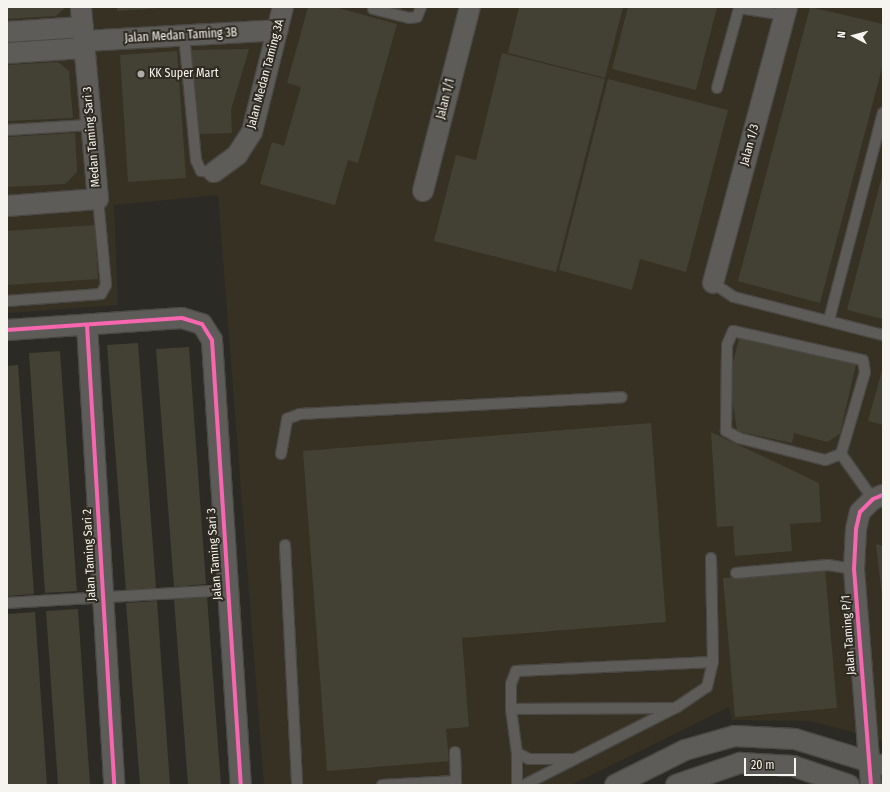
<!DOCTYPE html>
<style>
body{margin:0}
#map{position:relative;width:890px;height:792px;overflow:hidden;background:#2c2a25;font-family:"Fira Sans Condensed",sans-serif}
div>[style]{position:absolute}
.built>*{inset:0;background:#373124}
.building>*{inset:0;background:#424134}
.roads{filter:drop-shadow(1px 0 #494844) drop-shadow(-1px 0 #494844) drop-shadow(0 1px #494844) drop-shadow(0 -1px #494844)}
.service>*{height:10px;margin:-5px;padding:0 5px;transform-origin:5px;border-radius:5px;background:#5e5c59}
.minor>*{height:20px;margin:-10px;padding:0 10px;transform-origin:10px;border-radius:10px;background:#5e5c59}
.cycleway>*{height:4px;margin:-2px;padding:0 2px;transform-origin:2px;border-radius:2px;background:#f766af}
.dots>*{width:11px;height:11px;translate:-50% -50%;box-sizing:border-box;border:2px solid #2f2b22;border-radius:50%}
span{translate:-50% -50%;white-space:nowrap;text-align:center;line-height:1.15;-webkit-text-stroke:4px #2f2b22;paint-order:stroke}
.street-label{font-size:12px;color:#f6f4ee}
.poi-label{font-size:12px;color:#f6f4ee}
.left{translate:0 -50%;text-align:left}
.frame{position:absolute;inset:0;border:8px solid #f6f4ee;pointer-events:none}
.north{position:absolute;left:834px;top:16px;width:40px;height:40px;-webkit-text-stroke:3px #2f2b22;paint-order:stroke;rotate:276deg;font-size:11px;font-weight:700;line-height:16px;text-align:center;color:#f6f4ee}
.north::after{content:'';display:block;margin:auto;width:14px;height:18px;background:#f6f4ee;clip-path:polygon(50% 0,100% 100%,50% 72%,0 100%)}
.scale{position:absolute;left:744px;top:758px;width:52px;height:18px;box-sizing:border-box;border:2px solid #f6f4ee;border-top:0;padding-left:5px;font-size:12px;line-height:14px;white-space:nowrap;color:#f6f4ee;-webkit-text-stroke:3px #2f2b22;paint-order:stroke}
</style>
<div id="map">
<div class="built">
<i style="clip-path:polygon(7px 7px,883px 7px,883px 740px,810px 721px,732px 720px,729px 707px,571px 785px,264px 785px,218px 195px,114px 205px,118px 305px,7px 313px)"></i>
</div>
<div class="building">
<i style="clip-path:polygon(7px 7px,66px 7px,56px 16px,7px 19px)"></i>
<i style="clip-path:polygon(117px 7px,160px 7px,160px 8px,117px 11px)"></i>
<i style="clip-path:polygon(308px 7px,335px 7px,397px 24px,358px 163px,348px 160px,335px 205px,260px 184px,272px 142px,284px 146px,301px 87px,287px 83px)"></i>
<i style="clip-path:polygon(378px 7px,402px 7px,400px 13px)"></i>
<i style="clip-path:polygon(519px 7px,623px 7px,605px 78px,508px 53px)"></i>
<i style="clip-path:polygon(628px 7px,717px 7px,696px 90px,612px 69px)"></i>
<i style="clip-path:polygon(810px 7px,883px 24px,883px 64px,820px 303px,738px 281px)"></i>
<i style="clip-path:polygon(249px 49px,231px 110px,232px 133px,197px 134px,191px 50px)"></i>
<i style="clip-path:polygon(177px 51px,186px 178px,128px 182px,120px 55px)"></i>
<i style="clip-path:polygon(502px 53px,605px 79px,556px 272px,434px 241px,456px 155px,476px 160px)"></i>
<i style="clip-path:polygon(58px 62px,69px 71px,73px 118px,7px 121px,7px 65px)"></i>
<i style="clip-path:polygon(608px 79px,728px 110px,686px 272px,640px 259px,632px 290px,559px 270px)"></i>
<i style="clip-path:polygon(75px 133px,77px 172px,65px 184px,7px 187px,7px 137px)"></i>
<i style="clip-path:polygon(882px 176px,883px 176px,883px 319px,847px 310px)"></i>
<i style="clip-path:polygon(95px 225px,98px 279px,7px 285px,7px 231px)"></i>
<i style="clip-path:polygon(740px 335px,857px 360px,840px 434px,827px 442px,794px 433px,792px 443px,737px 431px,729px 378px)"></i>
<i style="clip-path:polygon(138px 343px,156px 588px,126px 591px,107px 345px)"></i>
<i style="clip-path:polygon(189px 347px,206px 584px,174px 587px,156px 349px)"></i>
<i style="clip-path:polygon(60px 351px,77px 591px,45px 593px,29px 353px)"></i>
<i style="clip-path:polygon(18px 365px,34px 594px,7px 596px,7px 366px)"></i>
<i style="clip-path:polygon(883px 367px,883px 425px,868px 421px)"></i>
<i style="clip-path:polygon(651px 423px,666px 622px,462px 638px,469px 727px,446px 729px,449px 761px,327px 771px,303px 451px)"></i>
<i style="clip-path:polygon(711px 432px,819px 483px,821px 522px,790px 524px,792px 551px,735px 556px,733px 526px,717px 527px)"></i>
<i style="clip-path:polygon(876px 544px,883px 546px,883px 596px,882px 596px)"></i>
<i style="clip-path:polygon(825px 569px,837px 708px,735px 717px,723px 578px)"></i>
<i style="clip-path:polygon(207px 597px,221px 785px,188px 785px,174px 599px)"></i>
<i style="clip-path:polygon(157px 601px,170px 785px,140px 785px,126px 603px)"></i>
<i style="clip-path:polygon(78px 609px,90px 785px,58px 785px,46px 611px)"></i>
<i style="clip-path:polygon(35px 612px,47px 785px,7px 785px,7px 614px)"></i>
</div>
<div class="roads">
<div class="service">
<i style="left:373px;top:9px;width:37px;rotate:14deg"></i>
<i style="left:409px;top:18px;width:8px;rotate:-7deg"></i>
<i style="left:417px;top:17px;width:11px;rotate:-68deg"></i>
<i style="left:184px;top:35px;width:126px;rotate:84.5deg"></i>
<i style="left:196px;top:160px;width:12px;rotate:66deg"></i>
<i style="left:201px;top:171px;width:13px;rotate:4deg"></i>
<i style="left:717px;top:88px;width:83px;rotate:-74.6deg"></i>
<i style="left:739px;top:8px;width:47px;rotate:8.7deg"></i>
<i style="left:7px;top:130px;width:82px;rotate:-3.5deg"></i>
<i style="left:713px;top:283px;width:25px;rotate:34deg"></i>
<i style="left:734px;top:297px;width:154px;rotate:14.3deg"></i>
<i style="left:7px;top:301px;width:94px;rotate:-4.3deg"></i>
<i style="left:101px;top:294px;width:10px;rotate:-61deg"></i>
<i style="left:106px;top:285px;width:86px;rotate:-95.3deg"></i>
<i style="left:829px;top:320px;width:214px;rotate:-75.4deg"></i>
<i style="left:733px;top:331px;width:133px;rotate:12.6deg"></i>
<i style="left:863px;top:360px;width:12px;rotate:81deg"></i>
<i style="left:865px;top:372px;width:85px;rotate:106.3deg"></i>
<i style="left:841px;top:454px;width:17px;rotate:159deg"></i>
<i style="left:825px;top:460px;width:89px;rotate:-165.7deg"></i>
<i style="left:739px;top:438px;width:15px;rotate:-152deg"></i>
<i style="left:726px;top:431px;width:86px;rotate:-89.3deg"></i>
<i style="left:727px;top:345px;width:15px;rotate:-67deg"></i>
<i style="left:281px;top:454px;width:36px;rotate:-80deg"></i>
<i style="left:287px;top:419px;width:14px;rotate:-21deg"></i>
<i style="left:300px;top:414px;width:322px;rotate:-3deg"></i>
<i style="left:841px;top:454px;width:55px;rotate:54.6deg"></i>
<i style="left:285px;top:545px;width:240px;rotate:87.1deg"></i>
<i style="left:736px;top:573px;width:92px;rotate:-5deg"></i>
<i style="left:828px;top:565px;width:26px;rotate:9deg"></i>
<i style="left:7px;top:603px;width:220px;rotate:-3.4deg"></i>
<i style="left:511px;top:709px;width:164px;rotate:-0.3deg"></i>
<i style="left:455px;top:752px;width:33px;rotate:88deg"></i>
<i style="left:573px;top:759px;width:44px;rotate:180deg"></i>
<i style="left:529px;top:759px;width:13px;rotate:-153deg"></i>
<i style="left:517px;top:753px;width:44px;rotate:-97.8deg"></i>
<i style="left:511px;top:709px;width:25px;rotate:-90deg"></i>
<i style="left:511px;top:684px;width:14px;rotate:-69deg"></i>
<i style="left:516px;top:671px;width:197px;rotate:-2.6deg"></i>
<i style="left:382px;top:785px;width:74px;rotate:-3.1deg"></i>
<i style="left:517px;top:785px;width:32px;rotate:-90deg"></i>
<i style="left:524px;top:785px;width:172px;rotate:-27deg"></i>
<i style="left:677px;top:707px;width:36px;rotate:-34deg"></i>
<i style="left:707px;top:687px;width:26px;rotate:-77deg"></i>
<i style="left:713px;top:662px;width:104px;rotate:-91.1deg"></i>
</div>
<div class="minor">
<i style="left:7px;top:32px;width:76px;rotate:-3.8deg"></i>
<i style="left:84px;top:41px;width:194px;rotate:-3.2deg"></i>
<i style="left:7px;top:53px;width:77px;rotate:-3.7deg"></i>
<i style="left:214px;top:172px;width:29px;rotate:-36deg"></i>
<i style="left:237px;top:155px;width:27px;rotate:-57deg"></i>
<i style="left:252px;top:132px;width:129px;rotate:-76.1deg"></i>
<i style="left:423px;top:191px;width:190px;rotate:-75.7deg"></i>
<i style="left:7px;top:206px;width:91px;rotate:-4.4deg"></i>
<i style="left:98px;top:199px;width:193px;rotate:-95.1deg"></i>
<i style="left:713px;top:283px;width:286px;rotate:-75deg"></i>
<i style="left:87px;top:325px;width:461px;rotate:86.6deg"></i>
<i style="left:7px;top:330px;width:175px;rotate:-3.9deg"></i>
<i style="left:182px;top:318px;width:21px;rotate:17deg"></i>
<i style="left:202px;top:324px;width:19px;rotate:58deg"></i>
<i style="left:212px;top:340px;width:446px;rotate:86.3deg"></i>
<i style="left:615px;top:785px;width:78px;rotate:-26.6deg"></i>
<i style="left:685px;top:750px;width:51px;rotate:-15.9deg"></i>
<i style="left:734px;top:736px;width:61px;rotate:2.8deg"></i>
<i style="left:795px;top:739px;width:89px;rotate:17deg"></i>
<i style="left:676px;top:785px;width:68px;rotate:-19deg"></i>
<i style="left:740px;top:763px;width:53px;rotate:3.2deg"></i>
<i style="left:793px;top:766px;width:59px;rotate:18.7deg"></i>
<i style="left:871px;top:785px;width:217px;rotate:-94.5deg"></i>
<i style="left:854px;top:569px;width:40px;rotate:-87.1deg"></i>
<i style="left:856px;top:529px;width:17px;rotate:-77deg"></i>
<i style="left:860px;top:512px;width:18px;rotate:-45deg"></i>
<i style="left:873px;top:499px;width:11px;rotate:-22deg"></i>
</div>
</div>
<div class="cycleway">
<i style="left:87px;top:325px;width:461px;rotate:86.6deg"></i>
<i style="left:7px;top:330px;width:175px;rotate:-3.9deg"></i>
<i style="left:182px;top:318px;width:21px;rotate:17deg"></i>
<i style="left:202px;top:324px;width:19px;rotate:58deg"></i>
<i style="left:212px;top:340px;width:446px;rotate:86.3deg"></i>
<i style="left:871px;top:785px;width:217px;rotate:-94.5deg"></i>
<i style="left:854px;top:569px;width:40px;rotate:-87.1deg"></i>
<i style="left:856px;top:529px;width:17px;rotate:-77deg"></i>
<i style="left:860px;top:512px;width:18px;rotate:-45deg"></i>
<i style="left:873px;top:499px;width:11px;rotate:-22deg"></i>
</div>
<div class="dots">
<i style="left:141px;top:74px;background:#afada8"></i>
</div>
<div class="street-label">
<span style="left:181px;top:36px;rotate:-3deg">Jalan Medan Taming 3B</span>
<span style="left:266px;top:74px;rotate:-75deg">Jalan Medan Taming 3A</span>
<span style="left:446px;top:99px;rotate:-76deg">Jalan 1/1</span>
<span style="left:92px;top:137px;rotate:-95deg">Medan Taming Sari 3</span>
<span style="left:750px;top:145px;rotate:-75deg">Jalan 1/3</span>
<span style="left:215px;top:554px;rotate:-94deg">Jalan Taming Sari 3</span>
<span style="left:90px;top:555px;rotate:-93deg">Jalan Taming Sari 2</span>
<span style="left:849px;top:635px;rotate:-94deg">Jalan Taming P/1</span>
</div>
<div class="poi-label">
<span class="left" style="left:149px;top:74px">KK Super Mart</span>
</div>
<div class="frame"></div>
<div class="north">N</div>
<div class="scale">20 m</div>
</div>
